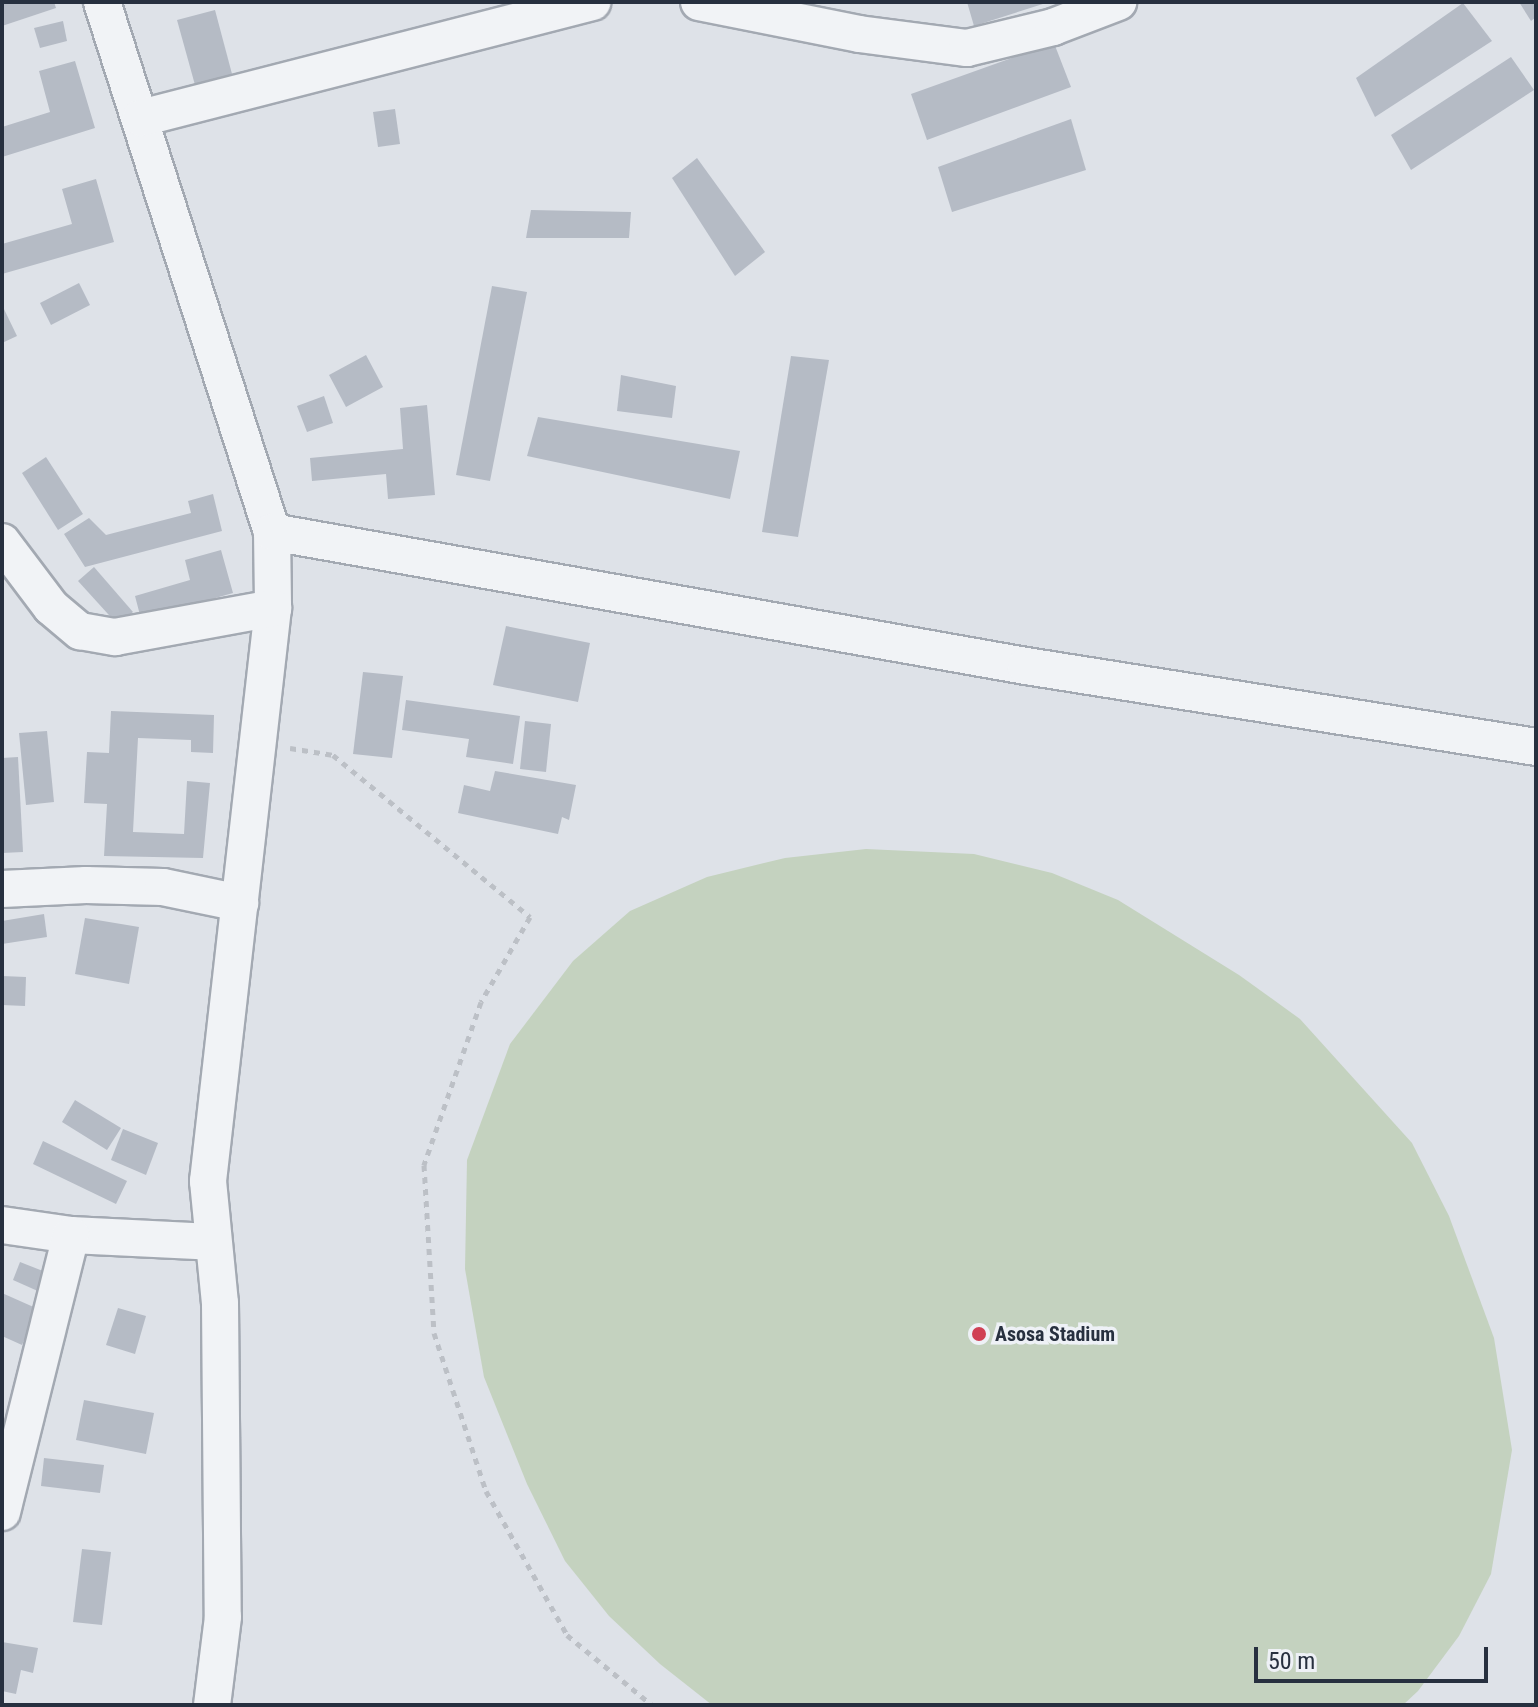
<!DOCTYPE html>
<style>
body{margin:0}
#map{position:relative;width:1538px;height:1707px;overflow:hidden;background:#dee2e8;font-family:"Roboto Condensed",sans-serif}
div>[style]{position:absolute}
.green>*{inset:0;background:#c4d2bf}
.building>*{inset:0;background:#b5bbc5}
.path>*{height:5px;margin-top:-2.5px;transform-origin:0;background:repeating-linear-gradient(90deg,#bcc0c6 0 6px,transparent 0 12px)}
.roads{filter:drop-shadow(2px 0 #a3a9b2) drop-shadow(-2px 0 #a3a9b2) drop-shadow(0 2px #a3a9b2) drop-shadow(0 -2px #a3a9b2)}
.minor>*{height:36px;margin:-18px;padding:0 18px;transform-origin:18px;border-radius:18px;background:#f1f3f6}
.dots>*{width:22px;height:22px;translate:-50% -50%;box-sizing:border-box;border:4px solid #eef1f6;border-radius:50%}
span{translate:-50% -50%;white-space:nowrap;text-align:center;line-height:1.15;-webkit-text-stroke:7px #eef1f6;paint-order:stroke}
.poi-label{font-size:20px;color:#27303f;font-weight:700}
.left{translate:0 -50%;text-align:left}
.frame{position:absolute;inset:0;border:4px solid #27303f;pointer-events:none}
.scale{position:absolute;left:1254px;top:1647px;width:234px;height:36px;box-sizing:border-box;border:4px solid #27303f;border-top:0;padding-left:10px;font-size:24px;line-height:28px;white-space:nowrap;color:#27303f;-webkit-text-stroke:6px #eef1f6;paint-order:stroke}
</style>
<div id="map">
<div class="green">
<i style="clip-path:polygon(866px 849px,974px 854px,1052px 873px,1118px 900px,1239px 975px,1300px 1019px,1412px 1143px,1449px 1216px,1494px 1338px,1512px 1450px,1491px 1574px,1459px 1636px,1418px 1691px,1403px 1705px,712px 1705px,660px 1664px,609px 1616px,565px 1561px,527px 1484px,484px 1377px,465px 1269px,467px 1160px,510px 1044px,573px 961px,630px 911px,707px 877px,785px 858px)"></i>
</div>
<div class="building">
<i style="clip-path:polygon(2px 2px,54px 2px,56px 8px,2px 26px)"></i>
<i style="clip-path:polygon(967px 2px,1046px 2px,1046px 3px,974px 26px)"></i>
<i style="clip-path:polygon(1519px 2px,1536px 2px,1536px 17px,1531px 21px)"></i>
<i style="clip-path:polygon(1463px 3px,1492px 41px,1375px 117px,1356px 78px)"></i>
<i style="clip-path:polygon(215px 10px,232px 74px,195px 85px,177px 20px)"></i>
<i style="clip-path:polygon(63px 21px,67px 41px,40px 48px,34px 28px)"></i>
<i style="clip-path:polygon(1054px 43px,1071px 87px,927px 140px,911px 94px)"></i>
<i style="clip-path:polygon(1511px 57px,1534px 90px,1411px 170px,1391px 135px)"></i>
<i style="clip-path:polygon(75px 61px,95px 128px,2px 157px,2px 127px,50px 112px,39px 71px)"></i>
<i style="clip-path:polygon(395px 109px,400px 144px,378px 147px,373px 112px)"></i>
<i style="clip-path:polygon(1071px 119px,1086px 170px,952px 212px,938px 167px)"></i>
<i style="clip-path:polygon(697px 158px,765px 252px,735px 276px,672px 178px)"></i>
<i style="clip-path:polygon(96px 179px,114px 242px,2px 274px,2px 244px,72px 224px,62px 189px)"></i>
<i style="clip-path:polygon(531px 210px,631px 212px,629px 238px,526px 238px)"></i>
<i style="clip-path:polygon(79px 283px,90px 305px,51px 325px,40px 303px)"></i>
<i style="clip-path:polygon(492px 286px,527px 292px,490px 481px,456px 475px)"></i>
<i style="clip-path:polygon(2px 305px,17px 336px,2px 343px)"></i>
<i style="clip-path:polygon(366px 355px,383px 387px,346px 407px,329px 375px)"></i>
<i style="clip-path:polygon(791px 356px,829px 360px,798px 537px,762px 532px)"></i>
<i style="clip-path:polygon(621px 375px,676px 386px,672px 418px,617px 411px)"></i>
<i style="clip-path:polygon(324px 396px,333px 423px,307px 432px,297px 406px)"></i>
<i style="clip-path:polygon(427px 405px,435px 495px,388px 499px,386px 474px,312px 481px,310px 458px,403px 449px,400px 408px)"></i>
<i style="clip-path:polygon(538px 417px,740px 451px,730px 499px,527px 456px)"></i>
<i style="clip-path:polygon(46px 457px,83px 514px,58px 530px,22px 473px)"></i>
<i style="clip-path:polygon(213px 494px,222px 531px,85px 567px,64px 534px,89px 518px,106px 535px,191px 513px,188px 501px)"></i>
<i style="clip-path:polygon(221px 550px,233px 593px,141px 619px,135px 596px,190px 580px,185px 560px)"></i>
<i style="clip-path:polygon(94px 567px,133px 612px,118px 625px,78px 581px)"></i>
<i style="clip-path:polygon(506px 626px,590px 643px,578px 702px,493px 685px)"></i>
<i style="clip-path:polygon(363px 672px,403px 676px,392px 758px,353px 754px)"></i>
<i style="clip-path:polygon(406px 700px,520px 716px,513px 764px,466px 757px,469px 739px,402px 730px)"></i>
<i style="clip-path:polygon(111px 711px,214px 715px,213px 753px,191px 752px,191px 740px,138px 738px,133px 832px,184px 834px,187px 781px,210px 783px,203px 858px,104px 856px,107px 804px,84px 803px,87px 752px,109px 753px)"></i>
<i style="clip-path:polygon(525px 721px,551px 724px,546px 772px,520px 769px)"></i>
<i style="clip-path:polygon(47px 731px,54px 802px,26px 805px,19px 733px)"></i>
<i style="clip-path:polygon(18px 757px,23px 852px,2px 853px,2px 758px)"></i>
<i style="clip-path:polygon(495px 771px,576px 785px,569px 820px,562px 817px,558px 834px,458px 813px,464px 785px,490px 791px)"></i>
<i style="clip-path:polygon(44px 914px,47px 937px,2px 944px,2px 921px)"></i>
<i style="clip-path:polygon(85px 918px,139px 927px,129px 984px,75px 974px)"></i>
<i style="clip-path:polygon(2px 976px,26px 977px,25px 1006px,2px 1005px)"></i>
<i style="clip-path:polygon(75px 1100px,121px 1128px,107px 1150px,62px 1122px)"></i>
<i style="clip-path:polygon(123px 1129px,158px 1143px,146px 1175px,111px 1160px)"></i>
<i style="clip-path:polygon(43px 1141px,127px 1181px,116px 1204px,33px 1164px)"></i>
<i style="clip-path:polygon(20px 1262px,48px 1273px,40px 1292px,13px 1280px)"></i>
<i style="clip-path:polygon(2px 1293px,38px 1309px,22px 1345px,2px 1336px)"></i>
<i style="clip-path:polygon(118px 1308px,146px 1316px,135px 1354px,106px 1345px)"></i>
<i style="clip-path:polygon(84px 1400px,154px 1413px,146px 1454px,76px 1440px)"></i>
<i style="clip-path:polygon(44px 1458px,104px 1465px,100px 1493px,41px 1486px)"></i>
<i style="clip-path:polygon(82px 1549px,111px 1552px,102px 1625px,73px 1622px)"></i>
<i style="clip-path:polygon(2px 1642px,38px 1648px,33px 1673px,21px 1670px,16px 1694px,2px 1691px)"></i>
</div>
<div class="path">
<i style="left:290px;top:748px;width:44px;rotate:9.2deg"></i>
<i style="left:333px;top:755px;width:255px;rotate:39.4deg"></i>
<i style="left:530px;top:917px;width:98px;rotate:120deg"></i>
<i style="left:481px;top:1002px;width:173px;rotate:109.3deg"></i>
<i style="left:424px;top:1165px;width:168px;rotate:86.6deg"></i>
<i style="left:434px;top:1333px;width:166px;rotate:71.8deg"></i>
<i style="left:486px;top:1491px;width:165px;rotate:60.6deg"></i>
<i style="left:567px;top:1635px;width:110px;rotate:39.5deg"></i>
</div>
<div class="roads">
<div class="minor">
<i style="left:102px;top:2px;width:557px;rotate:72.22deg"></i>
<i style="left:272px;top:532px;width:76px;rotate:89.2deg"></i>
<i style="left:273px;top:608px;width:577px;rotate:96.47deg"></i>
<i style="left:208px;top:1181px;width:123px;rotate:84.4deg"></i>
<i style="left:220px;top:1303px;width:314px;rotate:89.5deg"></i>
<i style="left:223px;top:1617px;width:89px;rotate:97.1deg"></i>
<i style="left:699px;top:2px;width:163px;rotate:11.3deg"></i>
<i style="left:859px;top:34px;width:109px;rotate:7.4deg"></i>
<i style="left:967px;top:48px;width:89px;rotate:-13.7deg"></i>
<i style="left:1053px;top:27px;width:70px;rotate:-21deg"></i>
<i style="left:141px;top:118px;width:466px;rotate:-14.4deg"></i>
<i style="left:272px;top:532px;width:766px;rotate:10.08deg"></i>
<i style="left:1026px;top:666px;width:516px;rotate:9.02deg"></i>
<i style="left:2px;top:542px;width:81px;rotate:53deg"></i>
<i style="left:51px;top:607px;width:38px;rotate:40deg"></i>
<i style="left:80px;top:631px;width:36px;rotate:10deg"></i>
<i style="left:115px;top:637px;width:161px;rotate:-10.4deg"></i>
<i style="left:2px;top:889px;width:84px;rotate:-2.7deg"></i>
<i style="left:86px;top:885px;width:77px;rotate:1.5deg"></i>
<i style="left:163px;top:887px;width:79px;rotate:11.7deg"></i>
<i style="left:2px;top:1225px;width:70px;rotate:8.2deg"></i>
<i style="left:71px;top:1235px;width:141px;rotate:2.8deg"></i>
<i style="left:2px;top:1512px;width:285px;rotate:-76deg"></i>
</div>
</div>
<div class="dots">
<i style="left:979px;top:1334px;background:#d04054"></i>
</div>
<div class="poi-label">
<span class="left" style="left:995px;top:1334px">Asosa Stadium</span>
</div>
<div class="frame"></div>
<div class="scale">50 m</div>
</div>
